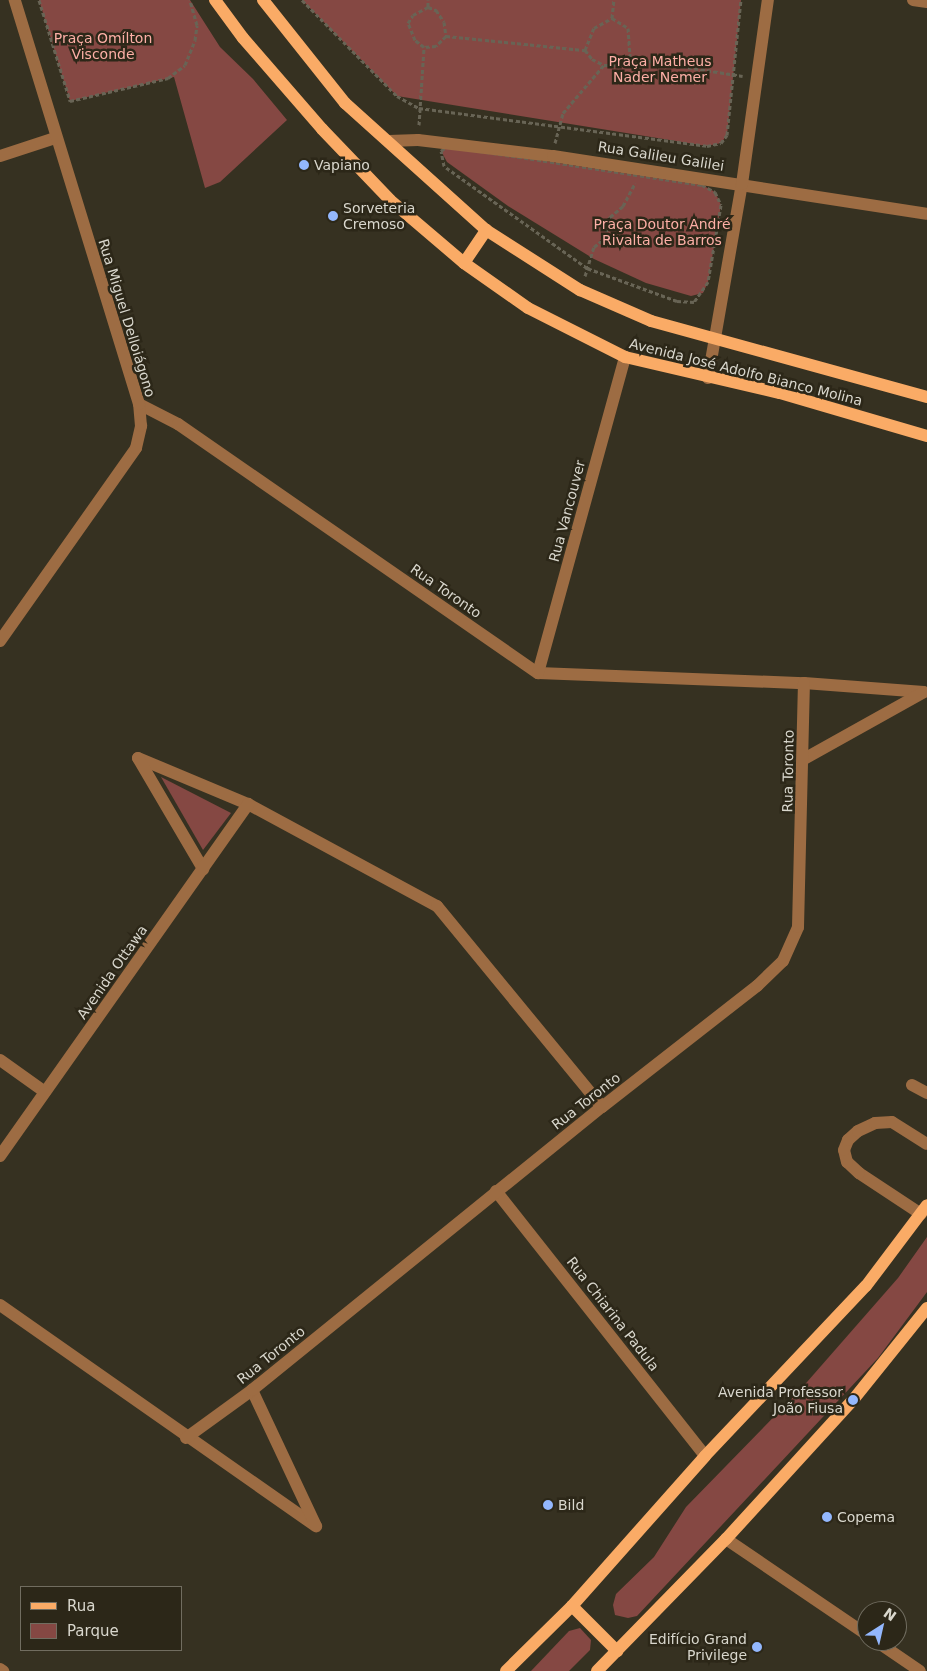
<!DOCTYPE html>
<meta charset="utf-8">
<style>
body{margin:0}
#map{position:relative;width:927px;height:1671px;overflow:hidden;background:#363121;font-family:"DejaVu Sans",sans-serif}
div>[style]{position:absolute}
.green>*{inset:0;background:#854843}
.path>*{height:3px;margin-top:-1.5px;transform-origin:0;background:repeating-linear-gradient(90deg,#686455 0 4px,transparent 0 6.5px)}
.minor>*{height:12px;margin:-6px;padding:0 6px;transform-origin:6px;border-radius:6px;background:#9d6c43}
.major>*{height:12px;margin:-6px;padding:0 6px;transform-origin:6px;border-radius:6px;background:#faab66}
.dots>*{width:14px;height:14px;translate:-50% -50%;box-sizing:border-box;border:2px solid #2c2718;border-radius:50%}
span{translate:-50% -50%;white-space:nowrap;text-align:center;line-height:1.15;-webkit-text-stroke:5px #2c2718;paint-order:stroke}
.park-label{font-size:14px;color:#fdafa6}
.street-label{font-size:14px;color:#d9d7cd}
.poi-label{font-size:14px;color:#d9d7cd}
.left{translate:0 -50%;text-align:left}
.right{translate:-100% -50%;text-align:right}
.legend{position:absolute;left:20px;top:1586px;width:162px;height:65px;box-sizing:border-box;background:#2c2718;border:1px solid #716d60;margin:0;padding:6px 9px;list-style:none;font-size:15px;color:#d9d7cd}
.legend li{display:flex;align-items:center;gap:10px;height:25px}
.legend b{width:25px;border:1px solid #716d60}
.north{position:absolute;left:857px;top:1601px;width:50px;height:50px;box-sizing:border-box;background:#2c2718;border:1px solid #716d60;border-radius:50%;rotate:35deg;font-size:14px;font-weight:700;line-height:20px;text-align:center;color:#d9d7cd}
.north::after{content:'';display:block;margin:auto;width:18px;height:22px;background:#93b7fd;clip-path:polygon(50% 0,100% 100%,50% 72%,0 100%)}
</style>
<div id="map">
<div class="green">
<i style="clip-path:polygon(39px 0,190px 0,220px 47px,253px 79px,287px 120px,220px 182px,205px 188px,174px 77px,70px 101px)"></i>
<i style="clip-path:polygon(302px 0,741px 0,727px 135px,721px 143px,707px 146px,397px 96px)"></i>
<i style="clip-path:polygon(447px 146px,702px 185px,715px 192px,721px 205px,708px 282px,703px 293px,691px 296px,646px 283px,594px 259px,508px 206px,447px 162px,441px 151px)"></i>
<i style="clip-path:polygon(161px 777px,231px 813px,203px 850px)"></i>
<i style="clip-path:polygon(927px 1237px,927px 1292px,878px 1358px,637px 1616px,628px 1618px,615px 1615px,613px 1605px,616px 1594px,654px 1557px,686px 1507px,800px 1390px,898px 1278px)"></i>
<i style="clip-path:polygon(580px 1628px,591px 1640px,590px 1650px,569px 1671px,531px 1671px,569px 1631px)"></i>
</div>
<div class="path">
<i style="left:39px;top:0;width:106px;rotate:72.9deg"></i>
<i style="left:70px;top:101px;width:101px;rotate:-13.2deg"></i>
<i style="left:168px;top:78px;width:21px;rotate:-37deg"></i>
<i style="left:185px;top:65px;width:27px;rotate:-68deg"></i>
<i style="left:195px;top:40px;width:15px;rotate:-82deg"></i>
<i style="left:197px;top:25px;width:26px;rotate:-106deg"></i>
<i style="left:302px;top:0;width:135px;rotate:45.3deg"></i>
<i style="left:397px;top:96px;width:25px;rotate:29deg"></i>
<i style="left:419px;top:108px;width:290px;rotate:7.5deg"></i>
<i style="left:707px;top:146px;width:14px;rotate:-12deg"></i>
<i style="left:721px;top:143px;width:10px;rotate:-53deg"></i>
<i style="left:727px;top:135px;width:136px;rotate:-84.1deg"></i>
<i style="left:428px;top:7px;width:7px;rotate:-90deg"></i>
<i style="left:612px;top:18px;width:19px;rotate:32deg"></i>
<i style="left:628px;top:28px;width:30px;rotate:86deg"></i>
<i style="left:446px;top:36px;width:140px;rotate:5.8deg"></i>
<i style="left:585px;top:50px;width:11px;rotate:52deg"></i>
<i style="left:592px;top:59px;width:13px;rotate:27deg"></i>
<i style="left:604px;top:65px;width:14px"></i>
<i style="left:618px;top:65px;width:14px;rotate:-30deg"></i>
<i style="left:630px;top:58px;width:114px;rotate:9.1deg"></i>
<i style="left:585px;top:50px;width:24px;rotate:-68deg"></i>
<i style="left:594px;top:28px;width:21px;rotate:-29deg"></i>
<i style="left:612px;top:18px;width:18px;rotate:-84deg"></i>
<i style="left:419px;top:125px;width:78px;rotate:-86.3deg"></i>
<i style="left:424px;top:47px;width:11px;rotate:-142deg"></i>
<i style="left:415px;top:40px;width:18px;rotate:-112deg"></i>
<i style="left:408px;top:23px;width:9px;rotate:-58deg"></i>
<i style="left:413px;top:15px;width:17px;rotate:-28deg"></i>
<i style="left:428px;top:7px;width:9px;rotate:21deg"></i>
<i style="left:436px;top:10px;width:14px;rotate:56deg"></i>
<i style="left:444px;top:22px;width:14px;rotate:82deg"></i>
<i style="left:446px;top:36px;width:14px;rotate:135deg"></i>
<i style="left:436px;top:46px;width:12px;rotate:175deg"></i>
<i style="left:555px;top:143px;width:31px;rotate:-75deg"></i>
<i style="left:563px;top:113px;width:63px;rotate:-49.5deg"></i>
<i style="left:447px;top:146px;width:258px;rotate:8.7deg"></i>
<i style="left:702px;top:185px;width:15px;rotate:28deg"></i>
<i style="left:715px;top:192px;width:14px;rotate:65deg"></i>
<i style="left:721px;top:205px;width:78px;rotate:99.6deg"></i>
<i style="left:708px;top:282px;width:24px;rotate:125deg"></i>
<i style="left:694px;top:302px;width:17px;rotate:-177deg"></i>
<i style="left:677px;top:301px;width:96px;rotate:-159.9deg"></i>
<i style="left:587px;top:268px;width:176px;rotate:-144.5deg"></i>
<i style="left:444px;top:166px;width:15px;rotate:-101deg"></i>
<i style="left:441px;top:151px;width:8px;rotate:-40deg"></i>
<i style="left:585px;top:276px;width:30px;rotate:-73deg"></i>
<i style="left:594px;top:247px;width:14px;rotate:-39deg"></i>
<i style="left:605px;top:238px;width:22px;rotate:-77deg"></i>
<i style="left:610px;top:217px;width:17px;rotate:-40deg"></i>
<i style="left:623px;top:206px;width:26px;rotate:-62deg"></i>
</div>
<div class="minor">
<i style="left:913px;top:0;width:14px;rotate:8deg"></i>
<i style="left:389px;top:141px;width:29px;rotate:-2deg"></i>
<i style="left:418px;top:140px;width:136px;rotate:6.8deg"></i>
<i style="left:553px;top:156px;width:378px;rotate:8.8deg"></i>
<i style="left:0;top:156px;width:58px;rotate:-18.1deg"></i>
<i style="left:708px;top:378px;width:197px;rotate:-80.1deg"></i>
<i style="left:742px;top:184px;width:186px;rotate:-82deg"></i>
<i style="left:139px;top:404px;width:44px;rotate:27.1deg"></i>
<i style="left:178px;top:424px;width:438px;rotate:34.7deg"></i>
<i style="left:538px;top:673px;width:266px;rotate:2.2deg"></i>
<i style="left:804px;top:683px;width:120px;rotate:4.3deg"></i>
<i style="left:0;top:641px;width:236px;rotate:-54.8deg"></i>
<i style="left:136px;top:448px;width:23px;rotate:-77deg"></i>
<i style="left:141px;top:426px;width:22px;rotate:-95deg"></i>
<i style="left:139px;top:404px;width:423px;rotate:-107.1deg"></i>
<i style="left:538px;top:673px;width:328px;rotate:-74.6deg"></i>
<i style="left:138px;top:758px;width:119px;rotate:22.7deg"></i>
<i style="left:248px;top:804px;width:215px;rotate:28.4deg"></i>
<i style="left:437px;top:906px;width:260px;rotate:50.6deg"></i>
<i style="left:138px;top:758px;width:129px;rotate:59.6deg"></i>
<i style="left:804px;top:759px;width:137px;rotate:-29.2deg"></i>
<i style="left:0;top:1060px;width:55px;rotate:35.4deg"></i>
<i style="left:912px;top:1085px;width:17px;rotate:28deg"></i>
<i style="left:0;top:1156px;width:431px;rotate:-54.8deg"></i>
<i style="left:496px;top:1191px;width:337px;rotate:51.7deg"></i>
<i style="left:921px;top:1214px;width:74px;rotate:-146.5deg"></i>
<i style="left:859px;top:1173px;width:16px;rotate:-137deg"></i>
<i style="left:847px;top:1162px;width:12px;rotate:-104deg"></i>
<i style="left:844px;top:1150px;width:11px;rotate:-68deg"></i>
<i style="left:848px;top:1140px;width:13px;rotate:-42deg"></i>
<i style="left:858px;top:1131px;width:19px;rotate:-25deg"></i>
<i style="left:875px;top:1123px;width:17px;rotate:-3deg"></i>
<i style="left:892px;top:1122px;width:41px;rotate:32.2deg"></i>
<i style="left:0;top:1305px;width:386px;rotate:35deg"></i>
<i style="left:252px;top:1390px;width:150px;rotate:64.8deg"></i>
<i style="left:186px;top:1438px;width:82px;rotate:-36deg"></i>
<i style="left:252px;top:1390px;width:450px;rotate:-39deg"></i>
<i style="left:602px;top:1107px;width:197px;rotate:-38deg"></i>
<i style="left:757px;top:986px;width:36px;rotate:-44deg"></i>
<i style="left:783px;top:961px;width:37px;rotate:-66deg"></i>
<i style="left:798px;top:927px;width:244px;rotate:-88.6deg"></i>
<i style="left:726px;top:1539px;width:171px;rotate:34.2deg"></i>
<i style="left:876px;top:1641px;width:53px;rotate:34.3deg"></i>
<i style="left:0;top:1669px;width:4px;rotate:34deg"></i>
</div>
<div class="major">
<i style="left:215px;top:0;width:47px;rotate:53.6deg"></i>
<i style="left:243px;top:38px;width:121px;rotate:49deg"></i>
<i style="left:322px;top:129px;width:98px;rotate:46.2deg"></i>
<i style="left:390px;top:200px;width:97px;rotate:40.4deg"></i>
<i style="left:464px;top:263px;width:78px;rotate:35.1deg"></i>
<i style="left:528px;top:308px;width:109px;rotate:26.8deg"></i>
<i style="left:625px;top:357px;width:159px;rotate:13.1deg"></i>
<i style="left:780px;top:393px;width:153px;rotate:16.3deg"></i>
<i style="left:263px;top:0;width:132px;rotate:51.5deg"></i>
<i style="left:345px;top:103px;width:190px;rotate:42deg"></i>
<i style="left:486px;top:230px;width:112px;rotate:32.6deg"></i>
<i style="left:580px;top:290px;width:77px;rotate:23.6deg"></i>
<i style="left:651px;top:321px;width:286px;rotate:15.4deg"></i>
<i style="left:464px;top:263px;width:40px;rotate:-56deg"></i>
<i style="left:572px;top:1606px;width:64px;rotate:45deg"></i>
<i style="left:506px;top:1671px;width:93px;rotate:-44.6deg"></i>
<i style="left:572px;top:1606px;width:200px;rotate:-48.4deg"></i>
<i style="left:705px;top:1456px;width:234px;rotate:-46.6deg"></i>
<i style="left:866px;top:1286px;width:101px;rotate:-53deg"></i>
<i style="left:597px;top:1671px;width:185px;rotate:-45.7deg"></i>
<i style="left:726px;top:1539px;width:188px;rotate:-47.6deg"></i>
<i style="left:853px;top:1400px;width:118px;rotate:-51.2deg"></i>
</div>
<div class="dots">
<i style="left:304px;top:165px;background:#93b7fd"></i>
<i style="left:333px;top:216px;background:#93b7fd"></i>
<i style="left:853px;top:1400px;background:#93b7fd"></i>
<i style="left:548px;top:1505px;background:#93b7fd"></i>
<i style="left:827px;top:1517px;background:#93b7fd"></i>
<i style="left:757px;top:1647px;background:#93b7fd"></i>
</div>
<div class="park-label">
<span style="left:103px;top:46px">Praça Omílton<br>Visconde</span>
<span style="left:660px;top:69px">Praça Matheus<br>Nader Nemer</span>
<span style="left:662px;top:232px">Praça Doutor André<br>Rivalta de Barros</span>
</div>
<div class="street-label">
<span style="left:661px;top:156px;rotate:9deg">Rua Galileu Galilei</span>
<span style="left:127px;top:318px;rotate:73deg">Rua Miguel Delloiágono</span>
<span style="left:746px;top:372px;rotate:14deg">Avenida José Adolfo Bianco Molina</span>
<span style="left:567px;top:511px;rotate:-75deg">Rua Vancouver</span>
<span style="left:446px;top:591px;rotate:35deg">Rua Toronto</span>
<span style="left:788px;top:771px;rotate:-89deg">Rua Toronto</span>
<span style="left:112px;top:972px;rotate:-55deg">Avenida Ottawa</span>
<span style="left:586px;top:1101px;rotate:-38deg">Rua Toronto</span>
<span style="left:613px;top:1314px;rotate:52deg">Rua Chiarina Padula</span>
<span style="left:271px;top:1355px;rotate:-39deg">Rua Toronto</span>
</div>
<div class="poi-label">
<span class="left" style="left:314px;top:165px">Vapiano</span>
<span class="left" style="left:343px;top:216px">Sorveteria<br>Cremoso</span>
<span class="right" style="left:843px;top:1400px">Avenida Professor<br>João Fiusa</span>
<span class="left" style="left:558px;top:1505px">Bild</span>
<span class="left" style="left:837px;top:1517px">Copema</span>
<span class="right" style="left:747px;top:1647px">Edifício Grand<br>Privilege</span>
</div>
<ul class="legend">
<li><b style="height:6px;background:#faab66"></b>Rua</li>
<li><b style="height:14px;background:#854843"></b>Parque</li>
</ul>
<div class="north">N</div>
</div>
